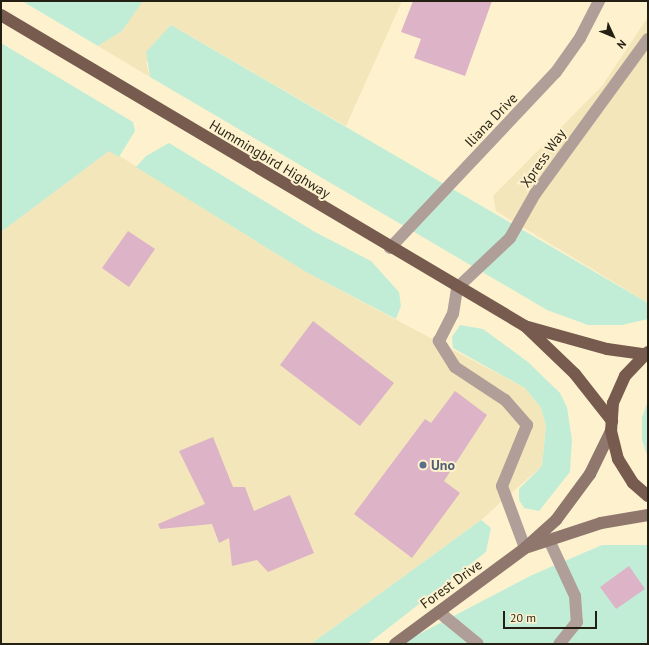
<!DOCTYPE html>
<style>
body{margin:0}
#map{position:relative;width:649px;height:645px;overflow:hidden;background:#fef2ce;font-family:"PT Sans",sans-serif}
div>[style]{position:absolute}
.built>*{inset:0;background:#f3e6ba}
.green>*{inset:0;background:#c1edd7}
.building>*{inset:0;background:#ddb3c8}
.lane>*{height:12px;margin:-6px;padding:0 6px;transform-origin:6px;border-radius:6px;background:#b09f98}
.street>*{height:12px;margin:-6px;padding:0 6px;transform-origin:6px;border-radius:6px;background:#b09f98}
.secondary>*{height:12px;margin:-6px;padding:0 6px;transform-origin:6px;border-radius:6px;background:#8f776d}
.primary>*{height:12px;margin:-6px;padding:0 6px;transform-origin:6px;border-radius:6px;background:#775b4f}
.dots>*{width:11px;height:11px;translate:-50% -50%;box-sizing:border-box;border:2px solid #fef2ce;border-radius:50%}
span{translate:-50% -50%;white-space:nowrap;text-align:center;line-height:1.15;-webkit-text-stroke:4px #fef2ce;paint-order:stroke}
.street-label{font-size:14px;color:#231f12}
.service-label{font-size:14px;color:#4e5e75;font-weight:700}
.left{translate:0 -50%;text-align:left}
.frame{position:absolute;inset:0;border:2px solid #231f12;pointer-events:none}
.north{position:absolute;left:593px;top:16px;width:40px;height:40px;-webkit-text-stroke:3px #fef2ce;paint-order:stroke;rotate:134deg;font-size:11px;font-weight:700;line-height:16px;text-align:center;color:#231f12}
.north::after{content:'';display:block;margin:auto;width:14px;height:18px;background:#231f12;clip-path:polygon(50% 0,100% 100%,50% 72%,0 100%)}
.scale{position:absolute;left:503px;top:611px;width:94px;height:18px;box-sizing:border-box;border:2px solid #231f12;border-top:0;padding-left:5px;font-size:12px;line-height:14px;white-space:nowrap;color:#231f12;-webkit-text-stroke:3px #fef2ce;paint-order:stroke}
</style>
<div id="map">
<div class="built">
<i style="clip-path:polygon(141px 1px,402px 1px,346px 126px,171px 25px,146px 63px,150px 77px,98px 46px,122px 31px)"></i>
<i style="clip-path:polygon(648px 17px,648px 303px,496px 211px,493px 196px,602px 86px)"></i>
<i style="clip-path:polygon(110px 150px,306px 272px,525px 388px,541px 408px,546px 426px,542px 466px,481px 520px,311px 644px,1px 644px,1px 232px)"></i>
</div>
<div class="green">
<i style="clip-path:polygon(22px 1px,141px 1px,142px 2px,122px 31px,98px 46px)"></i>
<i style="clip-path:polygon(171px 25px,648px 303px,648px 319px,622px 325px,588px 325px,547px 310px,150px 77px,146px 52px)"></i>
<i style="clip-path:polygon(1px 43px,133px 122px,135px 131px,119px 157px,109px 151px,1px 232px)"></i>
<i style="clip-path:polygon(169px 143px,315px 232px,371px 261px,399px 292px,401px 306px,396px 319px,306px 272px,136px 167px,146px 156px)"></i>
<i style="clip-path:polygon(460px 325px,483px 329px,528px 362px,560px 393px,567px 407px,572px 440px,570px 472px,539px 511px,524px 508px,519px 500px,519px 489px,542px 466px,546px 426px,541px 408px,525px 388px,453px 348px,452px 337px)"></i>
<i style="clip-path:polygon(648px 400px,648px 458px,642px 440px,642px 418px)"></i>
<i style="clip-path:polygon(481px 520px,491px 528px,486px 552px,373px 640px,367px 644px,311px 644px)"></i>
<i style="clip-path:polygon(602px 545px,648px 545px,648px 644px,400px 644px,532px 575px)"></i>
</div>
<div class="building">
<i style="clip-path:polygon(413px 1px,492px 1px,465px 76px,414px 58px,421px 39px,401px 32px)"></i>
<i style="clip-path:polygon(128px 231px,155px 249px,129px 287px,102px 268px)"></i>
<i style="clip-path:polygon(313px 321px,394px 383px,360px 426px,280px 365px)"></i>
<i style="clip-path:polygon(455px 391px,487px 415px,444px 481px,460px 493px,412px 558px,354px 514px,425px 419px,431px 423px)"></i>
<i style="clip-path:polygon(213px 437px,233px 487px,245px 487px,254px 511px,290px 495px,314px 553px,268px 572px,257px 560px,232px 566px,229px 538px,219px 543px,212px 524px,160px 529px,158px 524px,205px 504px,179px 451px)"></i>
<i style="clip-path:polygon(629px 566px,645px 589px,616px 609px,600px 587px)"></i>
</div>
<div class="lane">
<i style="left:549px;top:540px;width:62px;rotate:65.1deg"></i>
<i style="left:575px;top:596px;width:26px;rotate:86deg"></i>
<i style="left:577px;top:622px;width:28px;rotate:129deg"></i>
<i style="left:525px;top:548px;width:66px;rotate:-110.4deg"></i>
<i style="left:502px;top:486px;width:66px;rotate:-67.7deg"></i>
<i style="left:527px;top:425px;width:33px;rotate:-131deg"></i>
<i style="left:505px;top:400px;width:60px;rotate:-146.6deg"></i>
<i style="left:455px;top:367px;width:31px;rotate:-122deg"></i>
<i style="left:439px;top:341px;width:30px;rotate:-63deg"></i>
<i style="left:453px;top:314px;width:26px;rotate:-81deg"></i>
<i style="left:457px;top:288px;width:73px;rotate:-43.3deg"></i>
<i style="left:510px;top:238px;width:51px;rotate:-60.4deg"></i>
<i style="left:535px;top:194px;width:192px;rotate:-53.9deg"></i>
<i style="left:439px;top:612px;width:50px;rotate:39.4deg"></i>
</div>
<div class="street">
<i style="left:390px;top:248px;width:242px;rotate:-46.7deg"></i>
<i style="left:556px;top:72px;width:42px;rotate:-54.8deg"></i>
<i style="left:580px;top:38px;width:42px;rotate:-62.8deg"></i>
</div>
<div class="secondary">
<i style="left:528px;top:547px;width:77px;rotate:-18.2deg"></i>
<i style="left:601px;top:523px;width:48px;rotate:-9.7deg"></i>
<i style="left:395px;top:644px;width:162px;rotate:-36.4deg"></i>
<i style="left:525px;top:548px;width:42px;rotate:-42.1deg"></i>
<i style="left:556px;top:520px;width:57px;rotate:-53.5deg"></i>
<i style="left:590px;top:474px;width:48px;rotate:-64deg"></i>
</div>
<div class="primary">
<i style="left:1px;top:15px;width:609px;rotate:30.69deg"></i>
<i style="left:525px;top:326px;width:69px;rotate:43.8deg"></i>
<i style="left:575px;top:374px;width:60px;rotate:51.8deg"></i>
<i style="left:528px;top:327px;width:82px;rotate:15.6deg"></i>
<i style="left:607px;top:349px;width:37px;rotate:8deg"></i>
<i style="left:648px;top:352px;width:33px;rotate:134deg"></i>
<i style="left:625px;top:376px;width:30px;rotate:114deg"></i>
<i style="left:613px;top:403px;width:28px;rotate:94deg"></i>
<i style="left:611px;top:431px;width:29px;rotate:76deg"></i>
<i style="left:618px;top:459px;width:28px;rotate:58deg"></i>
<i style="left:633px;top:483px;width:20px;rotate:41deg"></i>
</div>
<div class="dots">
<i style="left:423px;top:465px;background:#5c6f8a"></i>
</div>
<div class="street-label">
<span style="left:491px;top:120px;rotate:-46deg">Iliana Drive</span>
<span style="left:543px;top:158px;rotate:-55deg">Xpress Way</span>
<span style="left:270px;top:159px;rotate:31deg">Hummingbird Highway</span>
<span style="left:451px;top:584px;rotate:-36deg">Forest Drive</span>
</div>
<div class="service-label">
<span class="left" style="left:431px;top:465px">Uno</span>
</div>
<div class="frame"></div>
<div class="north">N</div>
<div class="scale">20 m</div>
</div>
